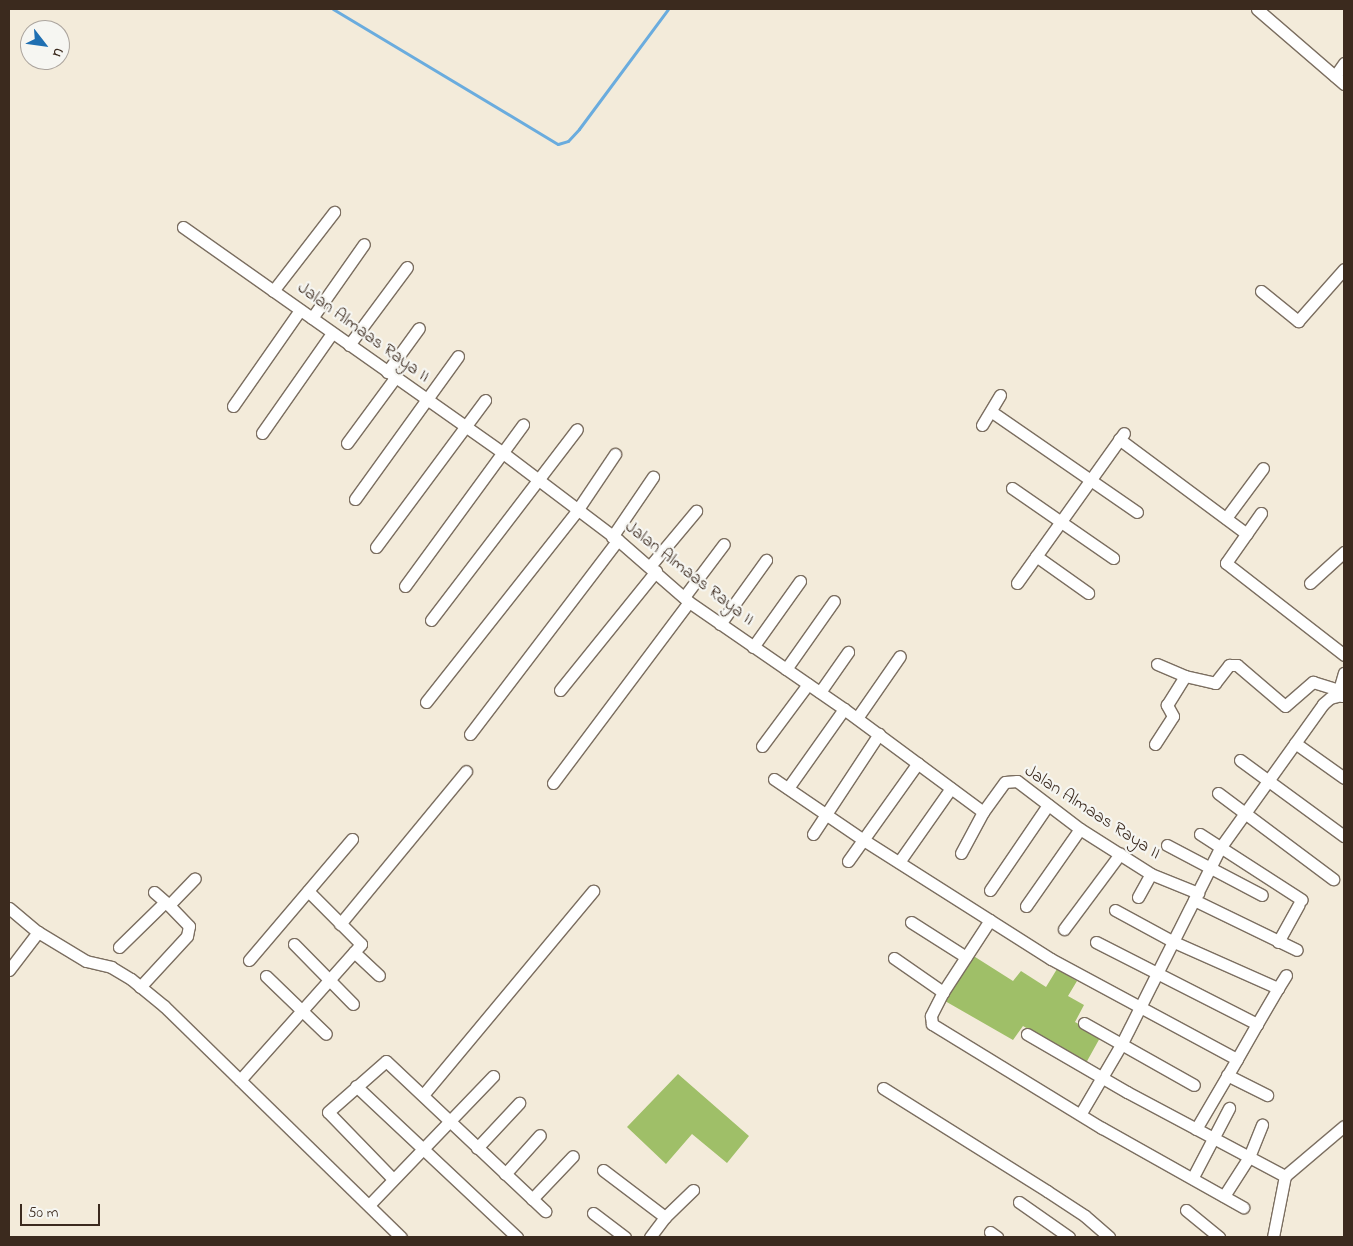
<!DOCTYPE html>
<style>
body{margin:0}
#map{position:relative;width:1353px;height:1246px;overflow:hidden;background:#f3ebda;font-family:"Indie Flower",sans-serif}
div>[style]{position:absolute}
.green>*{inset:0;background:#9fbf68}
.stream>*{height:3px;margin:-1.5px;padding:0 1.5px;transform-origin:1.5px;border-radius:1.5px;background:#6aacde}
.roads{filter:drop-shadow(1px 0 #7b6e60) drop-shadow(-1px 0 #7b6e60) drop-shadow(0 1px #7b6e60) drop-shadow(0 -1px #7b6e60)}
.minor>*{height:11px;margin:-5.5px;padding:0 5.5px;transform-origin:5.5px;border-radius:5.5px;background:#fff}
span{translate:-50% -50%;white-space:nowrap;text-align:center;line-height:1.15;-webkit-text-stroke:4.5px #f6f6f2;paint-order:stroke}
.street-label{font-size:18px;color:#3b2a1e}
.frame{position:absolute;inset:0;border:10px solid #3b2a1e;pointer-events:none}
.north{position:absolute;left:20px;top:20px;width:50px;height:50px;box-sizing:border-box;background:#f6f6f2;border:1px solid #aba49d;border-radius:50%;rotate:120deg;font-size:14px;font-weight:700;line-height:20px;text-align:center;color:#3b2a1e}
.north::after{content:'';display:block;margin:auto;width:18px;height:22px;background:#1f6fb2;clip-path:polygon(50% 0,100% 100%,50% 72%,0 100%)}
.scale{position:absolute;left:20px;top:1204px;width:80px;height:22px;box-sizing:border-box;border:2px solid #3b2a1e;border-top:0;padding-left:6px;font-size:15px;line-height:18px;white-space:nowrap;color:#3b2a1e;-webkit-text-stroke:4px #f6f6f2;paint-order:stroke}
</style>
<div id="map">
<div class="green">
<i style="clip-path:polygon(972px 955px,1013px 981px,1021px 971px,1046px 987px,1057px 969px,1077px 981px,1068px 996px,1084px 1005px,1075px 1022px,1101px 1036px,1086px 1063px,1023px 1026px,1013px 1040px,945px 1001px)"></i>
<i style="clip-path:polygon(678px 1074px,749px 1136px,727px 1163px,692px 1134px,666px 1164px,627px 1127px)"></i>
</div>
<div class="stream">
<i style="left:333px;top:9px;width:262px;rotate:31deg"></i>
<i style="left:558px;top:144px;width:10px;rotate:-17deg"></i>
<i style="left:568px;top:141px;width:16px;rotate:-47deg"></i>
<i style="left:579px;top:129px;width:149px;rotate:-53.4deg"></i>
</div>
<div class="roads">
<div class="minor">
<i style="left:1257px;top:9px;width:115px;rotate:40.8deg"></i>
<i style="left:1335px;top:76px;width:16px;rotate:-55deg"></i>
<i style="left:183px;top:227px;width:392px;rotate:35.2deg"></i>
<i style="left:503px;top:453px;width:144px;rotate:37.1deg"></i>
<i style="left:618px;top:540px;width:94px;rotate:41.1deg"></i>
<i style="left:689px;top:602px;width:188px;rotate:34.6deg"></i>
<i style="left:844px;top:709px;width:173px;rotate:36.5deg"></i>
<i style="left:983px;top:812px;width:37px;rotate:-54deg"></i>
<i style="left:1005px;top:782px;width:12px;rotate:-5deg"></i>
<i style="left:1017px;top:781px;width:79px;rotate:37.3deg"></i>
<i style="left:1080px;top:829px;width:84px;rotate:32.4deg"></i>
<i style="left:1151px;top:874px;width:51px;rotate:22deg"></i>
<i style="left:273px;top:291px;width:100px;rotate:-52.3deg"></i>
<i style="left:1261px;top:291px;width:48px;rotate:39deg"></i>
<i style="left:1298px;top:321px;width:69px;rotate:-48.5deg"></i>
<i style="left:312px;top:318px;width:90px;rotate:-54.9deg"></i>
<i style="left:349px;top:345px;width:97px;rotate:-53.4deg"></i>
<i style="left:387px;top:372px;width:54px;rotate:-54deg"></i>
<i style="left:233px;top:406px;width:117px;rotate:-55.1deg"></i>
<i style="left:992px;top:412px;width:176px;rotate:34.6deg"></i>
<i style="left:982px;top:425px;width:35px;rotate:-59deg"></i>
<i style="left:262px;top:433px;width:122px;rotate:-55deg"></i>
<i style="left:1119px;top:439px;width:159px;rotate:36.6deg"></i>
<i style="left:347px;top:443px;width:81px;rotate:-53.6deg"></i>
<i style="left:1012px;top:488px;width:123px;rotate:34.7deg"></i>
<i style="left:355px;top:499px;width:176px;rotate:-54.2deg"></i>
<i style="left:1261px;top:513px;width:61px;rotate:125deg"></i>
<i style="left:1226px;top:563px;width:150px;rotate:37.9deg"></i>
<i style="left:1226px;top:518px;width:62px;rotate:-53.5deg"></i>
<i style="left:612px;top:537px;width:73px;rotate:-55.7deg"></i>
<i style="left:376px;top:547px;width:183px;rotate:-53.4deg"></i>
<i style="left:1036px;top:556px;width:64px;rotate:35.4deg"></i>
<i style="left:650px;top:566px;width:72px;rotate:-50.1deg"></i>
<i style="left:1017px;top:583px;width:184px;rotate:-54.5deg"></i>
<i style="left:1310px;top:583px;width:46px;rotate:-42.4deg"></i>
<i style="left:405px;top:586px;width:200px;rotate:-53.8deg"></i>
<i style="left:684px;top:597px;width:66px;rotate:-53deg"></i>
<i style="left:431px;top:620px;width:240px;rotate:-52.6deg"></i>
<i style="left:720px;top:624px;width:79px;rotate:-54.3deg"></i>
<i style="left:753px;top:647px;width:81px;rotate:-54.5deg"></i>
<i style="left:1157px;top:664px;width:30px;rotate:23deg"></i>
<i style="left:1185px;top:676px;width:31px;rotate:13deg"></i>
<i style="left:1215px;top:683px;width:23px;rotate:-52deg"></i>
<i style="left:1229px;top:665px;width:8px"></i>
<i style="left:1237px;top:665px;width:63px;rotate:40.5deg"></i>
<i style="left:1285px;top:706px;width:37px;rotate:-41deg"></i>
<i style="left:1313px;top:682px;width:27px;rotate:17deg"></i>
<i style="left:786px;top:669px;width:83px;rotate:-54.8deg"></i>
<i style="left:560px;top:690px;width:153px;rotate:-51.1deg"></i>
<i style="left:820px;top:692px;width:49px;rotate:-55deg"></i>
<i style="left:1342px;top:696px;width:7px;rotate:-117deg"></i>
<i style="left:1339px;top:690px;width:18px;rotate:-74deg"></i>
<i style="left:426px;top:702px;width:242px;rotate:-51.7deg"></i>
<i style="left:576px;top:512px;width:70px;rotate:-56.1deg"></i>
<i style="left:857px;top:718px;width:75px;rotate:-55.3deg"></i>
<i style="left:470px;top:734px;width:244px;rotate:-52.7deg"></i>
<i style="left:1295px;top:743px;width:60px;rotate:35.5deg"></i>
<i style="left:1155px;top:744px;width:33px;rotate:-57deg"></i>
<i style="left:1173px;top:716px;width:13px;rotate:-119deg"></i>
<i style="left:1167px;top:705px;width:34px;rotate:-58deg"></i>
<i style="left:762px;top:746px;width:77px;rotate:-53.4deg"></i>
<i style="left:1240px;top:760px;width:129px;rotate:36.2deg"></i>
<i style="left:774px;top:779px;width:107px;rotate:34.3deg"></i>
<i style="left:862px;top:839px;width:224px;rotate:32.4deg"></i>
<i style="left:1051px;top:959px;width:211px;rotate:28.3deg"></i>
<i style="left:1237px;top:1059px;width:40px;rotate:-60.3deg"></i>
<i style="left:553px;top:783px;width:226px;rotate:-53.1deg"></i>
<i style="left:788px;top:788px;width:97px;rotate:-54.7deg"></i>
<i style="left:1218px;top:793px;width:144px;rotate:36.8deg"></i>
<i style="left:813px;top:834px;width:120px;rotate:-56.6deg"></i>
<i style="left:1200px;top:834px;width:121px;rotate:32.9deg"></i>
<i style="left:1167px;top:845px;width:107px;rotate:27.8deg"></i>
<i style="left:961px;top:853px;width:47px;rotate:-61.8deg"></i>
<i style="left:848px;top:861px;width:120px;rotate:-54.5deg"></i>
<i style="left:899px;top:862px;width:90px;rotate:-54.9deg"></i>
<i style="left:990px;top:890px;width:103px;rotate:-55.7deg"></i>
<i style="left:154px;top:892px;width:20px;rotate:41deg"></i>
<i style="left:1138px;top:897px;width:26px;rotate:-61deg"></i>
<i style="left:1194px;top:900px;width:114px;rotate:25.9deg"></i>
<i style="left:1026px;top:906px;width:94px;rotate:-55deg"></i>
<i style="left:9px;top:908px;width:38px;rotate:40deg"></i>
<i style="left:38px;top:932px;width:56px;rotate:31.1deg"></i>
<i style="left:86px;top:961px;width:26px;rotate:13deg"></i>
<i style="left:111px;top:967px;width:23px;rotate:31deg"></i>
<i style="left:131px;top:979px;width:43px;rotate:39.3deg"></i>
<i style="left:164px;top:1006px;width:331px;rotate:44.3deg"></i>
<i style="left:1115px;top:910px;width:67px;rotate:28.5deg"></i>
<i style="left:1174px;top:942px;width:114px;rotate:23.9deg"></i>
<i style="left:1278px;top:988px;width:15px;rotate:-58deg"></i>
<i style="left:990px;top:920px;width:86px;rotate:123.1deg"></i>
<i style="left:943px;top:992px;width:27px;rotate:117deg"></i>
<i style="left:931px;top:1016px;width:8px;rotate:83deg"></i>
<i style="left:932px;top:1024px;width:199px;rotate:31.5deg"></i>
<i style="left:1102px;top:1128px;width:162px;rotate:29.3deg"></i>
<i style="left:911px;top:922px;width:65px;rotate:32.5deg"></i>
<i style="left:340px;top:924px;width:198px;rotate:-50.5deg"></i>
<i style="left:1064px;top:929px;width:94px;rotate:-53.3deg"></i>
<i style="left:1096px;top:942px;width:181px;rotate:27deg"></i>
<i style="left:1257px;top:1024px;width:42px;rotate:-59.7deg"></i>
<i style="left:1278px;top:942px;width:43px;rotate:-61.1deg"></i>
<i style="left:294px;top:944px;width:84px;rotate:45.5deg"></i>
<i style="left:119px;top:947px;width:64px;rotate:-44.4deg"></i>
<i style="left:354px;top:952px;width:34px;rotate:43deg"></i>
<i style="left:894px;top:958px;width:60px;rotate:34.8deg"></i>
<i style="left:249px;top:960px;width:159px;rotate:-49.6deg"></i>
<i style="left:9px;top:970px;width:48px;rotate:-52.7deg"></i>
<i style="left:266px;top:976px;width:83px;rotate:44deg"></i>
<i style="left:140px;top:987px;width:69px;rotate:-47.3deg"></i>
<i style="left:187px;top:936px;width:10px;rotate:-79deg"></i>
<i style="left:189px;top:926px;width:29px;rotate:-134deg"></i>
<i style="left:169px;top:905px;width:37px;rotate:-46deg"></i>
<i style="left:1084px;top:1023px;width:126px;rotate:29.4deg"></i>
<i style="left:1027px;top:1034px;width:116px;rotate:30.1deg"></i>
<i style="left:1127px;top:1092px;width:179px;rotate:28deg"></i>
<i style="left:1227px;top:1075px;width:45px;rotate:26.6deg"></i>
<i style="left:240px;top:1080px;width:182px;rotate:-48.3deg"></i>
<i style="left:361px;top:944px;width:75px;rotate:-135deg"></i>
<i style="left:356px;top:1086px;width:221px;rotate:43.2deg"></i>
<i style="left:883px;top:1088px;width:194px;rotate:32.1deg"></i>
<i style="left:1047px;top:1191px;width:45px;rotate:33.3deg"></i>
<i style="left:1085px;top:1216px;width:32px;rotate:41deg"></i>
<i style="left:423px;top:1095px;width:266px;rotate:-50.2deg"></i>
<i style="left:1081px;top:1113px;width:81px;rotate:-59.6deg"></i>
<i style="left:1122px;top:1043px;width:218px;rotate:-63.3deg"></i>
<i style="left:1220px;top:848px;width:177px;rotate:-54.4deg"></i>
<i style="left:1323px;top:704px;width:9px;rotate:-41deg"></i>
<i style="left:1330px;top:698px;width:11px;rotate:-15deg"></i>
<i style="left:1196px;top:1129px;width:81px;rotate:-59.6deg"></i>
<i style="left:477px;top:1148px;width:62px;rotate:-47deg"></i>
<i style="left:603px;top:1170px;width:78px;rotate:37.2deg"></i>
<i style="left:505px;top:1174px;width:52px;rotate:-48.1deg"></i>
<i style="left:1193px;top:1177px;width:78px;rotate:-62.4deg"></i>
<i style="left:393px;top:1179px;width:93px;rotate:-134.1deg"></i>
<i style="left:328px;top:1112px;width:77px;rotate:-41.3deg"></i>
<i style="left:386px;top:1061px;width:219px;rotate:43.3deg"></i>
<i style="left:1224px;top:1196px;width:46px;rotate:-57.3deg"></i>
<i style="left:1249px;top:1157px;width:35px;rotate:-68deg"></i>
<i style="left:532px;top:1199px;width:59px;rotate:-46.4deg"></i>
<i style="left:1019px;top:1202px;width:61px;rotate:35deg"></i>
<i style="left:369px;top:1205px;width:179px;rotate:-46.1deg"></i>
<i style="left:1186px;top:1210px;width:43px;rotate:39.3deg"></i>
<i style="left:593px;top:1213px;width:40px;rotate:37deg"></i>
<i style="left:990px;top:1232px;width:9px;rotate:36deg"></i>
<i style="left:650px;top:1237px;width:25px;rotate:-53deg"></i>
<i style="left:665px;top:1217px;width:39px;rotate:-44deg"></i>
<i style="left:1273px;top:1237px;width:62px;rotate:-78.9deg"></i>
<i style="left:1285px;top:1176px;width:77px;rotate:-40.3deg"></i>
</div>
</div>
<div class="street-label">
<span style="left:363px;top:333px;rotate:36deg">Jalan Almaas Raya II</span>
<span style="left:689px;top:574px;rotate:38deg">Jalan Almaas Raya II</span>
<span style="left:1092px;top:813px;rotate:33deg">Jalan Almaas Raya II</span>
</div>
<div class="frame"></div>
<div class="north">U</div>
<div class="scale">50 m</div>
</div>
